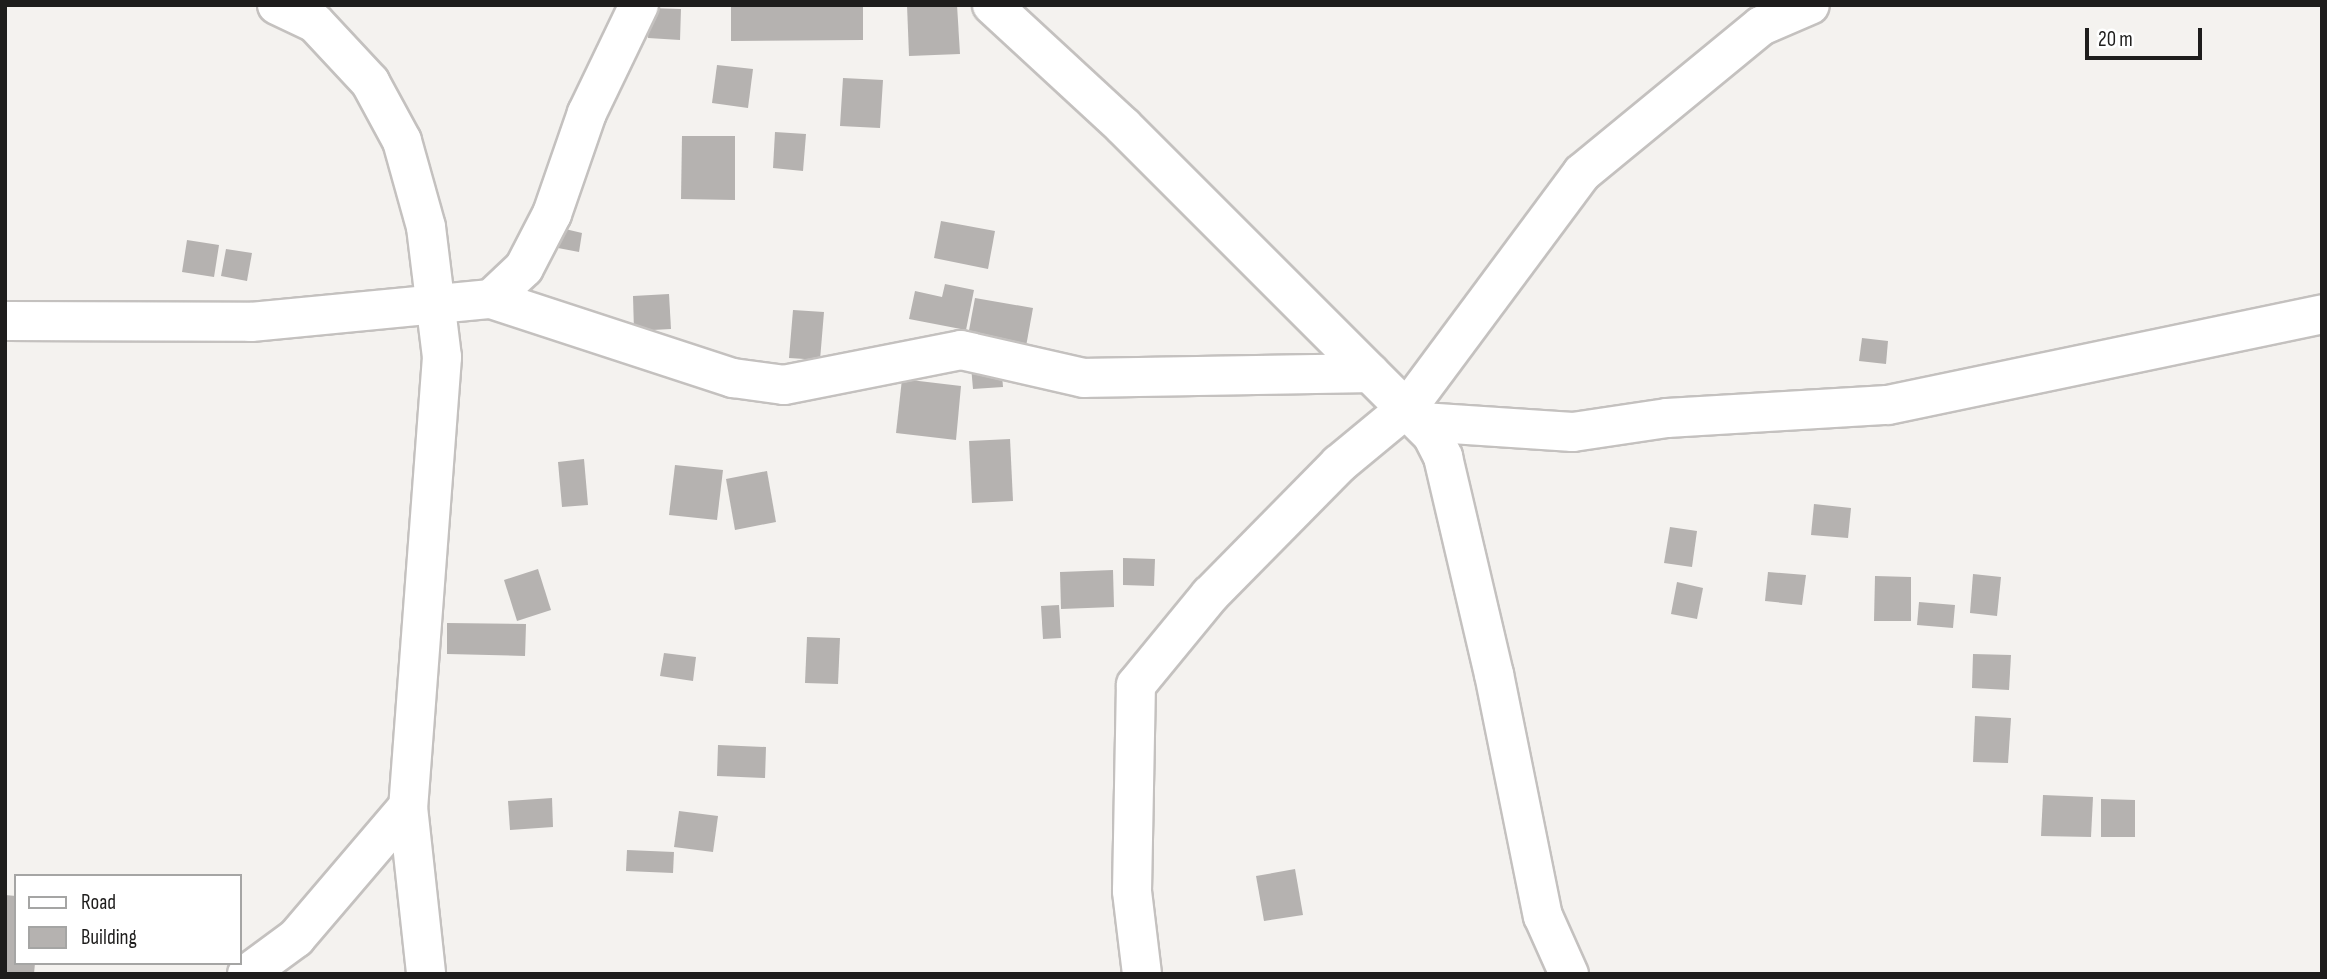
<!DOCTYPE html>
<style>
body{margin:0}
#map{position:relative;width:2327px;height:979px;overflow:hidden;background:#f4f2ef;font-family:"Sofia Sans Condensed",sans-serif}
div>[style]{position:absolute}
.building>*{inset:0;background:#b5b2b0}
.roads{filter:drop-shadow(2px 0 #c4c1bf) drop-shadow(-2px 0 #c4c1bf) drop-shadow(0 2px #c4c1bf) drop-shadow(0 -2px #c4c1bf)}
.street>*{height:38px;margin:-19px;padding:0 19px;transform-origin:19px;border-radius:19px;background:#fff}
span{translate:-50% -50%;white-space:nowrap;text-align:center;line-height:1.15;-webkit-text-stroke:6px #fff;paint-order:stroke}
.frame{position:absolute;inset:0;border:7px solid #1e1d1c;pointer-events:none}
.legend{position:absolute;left:14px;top:874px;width:228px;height:91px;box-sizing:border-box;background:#fff;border:2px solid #a5a5a4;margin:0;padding:9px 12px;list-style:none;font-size:21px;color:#1e1d1c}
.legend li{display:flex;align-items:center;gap:14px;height:35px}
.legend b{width:35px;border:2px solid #a5a5a4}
.scale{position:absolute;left:2085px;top:28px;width:117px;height:32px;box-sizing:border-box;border:4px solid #1e1d1c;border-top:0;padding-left:9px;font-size:21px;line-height:24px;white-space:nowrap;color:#1e1d1c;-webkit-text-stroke:5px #fff;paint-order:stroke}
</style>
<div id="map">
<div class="building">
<i style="clip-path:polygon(731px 5px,863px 5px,863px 40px,731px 41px)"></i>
<i style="clip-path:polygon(907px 5px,957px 5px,960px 54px,909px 56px)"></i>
<i style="clip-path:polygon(649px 8px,681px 9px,680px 40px,648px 38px)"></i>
<i style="clip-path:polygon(717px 65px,753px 69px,748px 108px,712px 103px)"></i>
<i style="clip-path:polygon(843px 78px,883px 80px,880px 128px,840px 126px)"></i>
<i style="clip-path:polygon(775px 132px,806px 134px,803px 171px,773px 168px)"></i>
<i style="clip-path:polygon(682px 136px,735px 136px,735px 200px,681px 199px)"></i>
<i style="clip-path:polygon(941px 221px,995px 231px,988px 269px,934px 258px)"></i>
<i style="clip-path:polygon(561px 228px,582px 233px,579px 252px,558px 248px)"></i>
<i style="clip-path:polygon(187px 240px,219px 245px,214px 277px,182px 272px)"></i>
<i style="clip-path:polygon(226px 249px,252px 253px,247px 281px,221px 276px)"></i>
<i style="clip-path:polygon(945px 284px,974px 290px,966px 330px,909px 319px,915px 291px,942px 297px)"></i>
<i style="clip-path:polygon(669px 294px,671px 329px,634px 331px,633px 296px)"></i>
<i style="clip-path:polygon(975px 298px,1033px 308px,1025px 352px,967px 341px)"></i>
<i style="clip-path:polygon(793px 310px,824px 312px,820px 360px,789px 358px)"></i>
<i style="clip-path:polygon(1862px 338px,1888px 341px,1886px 364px,1859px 361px)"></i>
<i style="clip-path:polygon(1001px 363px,1003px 387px,973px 389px,971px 366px)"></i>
<i style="clip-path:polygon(902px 379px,961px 386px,956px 440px,896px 433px)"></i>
<i style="clip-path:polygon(1010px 439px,1013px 501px,972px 503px,969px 441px)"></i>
<i style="clip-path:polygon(584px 459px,588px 505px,562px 507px,558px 462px)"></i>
<i style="clip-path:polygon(675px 465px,723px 470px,717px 520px,669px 515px)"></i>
<i style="clip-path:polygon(767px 471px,776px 522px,735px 530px,726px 479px)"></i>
<i style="clip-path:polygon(1814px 504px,1851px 508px,1848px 538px,1811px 535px)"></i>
<i style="clip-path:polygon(1670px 527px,1697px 531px,1692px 567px,1664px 563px)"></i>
<i style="clip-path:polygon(1123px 558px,1155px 559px,1154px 586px,1123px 585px)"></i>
<i style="clip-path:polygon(538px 569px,551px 610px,517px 621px,504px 580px)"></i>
<i style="clip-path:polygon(1113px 570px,1114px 607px,1061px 609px,1060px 572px)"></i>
<i style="clip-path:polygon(1768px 572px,1806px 575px,1802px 605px,1765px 601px)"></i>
<i style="clip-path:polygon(1973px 574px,2001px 577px,1997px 616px,1970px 613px)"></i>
<i style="clip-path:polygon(1875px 576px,1911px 577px,1911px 621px,1874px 621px)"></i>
<i style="clip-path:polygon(1677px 582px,1703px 588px,1697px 619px,1671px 614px)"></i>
<i style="clip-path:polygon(1919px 602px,1955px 605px,1953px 628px,1917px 625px)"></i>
<i style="clip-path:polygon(1059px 605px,1061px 638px,1043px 639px,1041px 606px)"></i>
<i style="clip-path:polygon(447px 623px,526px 624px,525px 656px,447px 654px)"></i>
<i style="clip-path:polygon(807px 637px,840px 638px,838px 684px,805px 683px)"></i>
<i style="clip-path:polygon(664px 653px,696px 657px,693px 681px,660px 676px)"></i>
<i style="clip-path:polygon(1973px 654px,2011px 655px,2009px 690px,1972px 688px)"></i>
<i style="clip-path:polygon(1975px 716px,2011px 718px,2008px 763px,1973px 762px)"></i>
<i style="clip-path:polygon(718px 745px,766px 747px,765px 778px,717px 776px)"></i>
<i style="clip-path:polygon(2043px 795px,2093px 797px,2091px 837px,2041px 836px)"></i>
<i style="clip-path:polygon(552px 798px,553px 827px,510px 830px,508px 801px)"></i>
<i style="clip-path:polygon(2101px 799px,2135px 800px,2135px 837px,2101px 837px)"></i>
<i style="clip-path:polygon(679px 811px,718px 816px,713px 852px,674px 847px)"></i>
<i style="clip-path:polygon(627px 850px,674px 852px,673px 873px,626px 871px)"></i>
<i style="clip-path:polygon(1295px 869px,1303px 915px,1264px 921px,1256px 876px)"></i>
<i style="clip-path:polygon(5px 895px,16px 896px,16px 963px,35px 963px,34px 974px,5px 972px)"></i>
</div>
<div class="roads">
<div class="street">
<i style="left:277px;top:5px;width:42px;rotate:25.3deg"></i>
<i style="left:315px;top:23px;width:81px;rotate:47deg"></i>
<i style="left:370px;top:82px;width:67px;rotate:61.5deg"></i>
<i style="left:402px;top:141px;width:89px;rotate:74.4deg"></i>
<i style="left:426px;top:227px;width:131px;rotate:83deg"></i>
<i style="left:442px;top:357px;width:451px;rotate:94.3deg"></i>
<i style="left:408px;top:807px;width:168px;rotate:83.8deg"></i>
<i style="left:992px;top:5px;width:178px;rotate:42.7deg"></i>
<i style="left:1123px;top:126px;width:437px;rotate:45deg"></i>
<i style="left:1432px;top:435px;width:25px;rotate:63deg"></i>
<i style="left:1443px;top:457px;width:223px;rotate:76.8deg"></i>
<i style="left:1494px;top:674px;width:247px;rotate:78.6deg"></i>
<i style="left:1543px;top:916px;width:64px;rotate:65.9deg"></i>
<i style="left:491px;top:299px;width:255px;rotate:18.1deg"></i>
<i style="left:733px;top:378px;width:51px;rotate:7.8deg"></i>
<i style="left:784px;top:385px;width:180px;rotate:-11.2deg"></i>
<i style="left:961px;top:350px;width:126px;rotate:12.8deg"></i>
<i style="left:1084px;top:378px;width:286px;rotate:-1deg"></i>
<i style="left:5px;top:321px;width:246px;rotate:0.2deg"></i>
<i style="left:251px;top:322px;width:241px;rotate:-5.5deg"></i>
<i style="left:491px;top:299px;width:45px;rotate:-43.2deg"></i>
<i style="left:524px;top:268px;width:61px;rotate:-62.6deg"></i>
<i style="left:552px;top:214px;width:107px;rotate:-70.9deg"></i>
<i style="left:587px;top:113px;width:120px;rotate:-64.3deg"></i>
<i style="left:1422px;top:422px;width:151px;rotate:3.8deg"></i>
<i style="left:1573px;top:432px;width:95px;rotate:-8.5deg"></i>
<i style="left:1667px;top:418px;width:221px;rotate:-3.4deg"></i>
<i style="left:1888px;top:405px;width:443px;rotate:-11.8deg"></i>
<i style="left:247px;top:974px;width:61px;rotate:-36.3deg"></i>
<i style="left:296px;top:938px;width:172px;rotate:-49.5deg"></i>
<i style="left:1142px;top:974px;width:84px;rotate:-96.9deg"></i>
<i style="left:1132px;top:891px;width:206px;rotate:-88.9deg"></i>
<i style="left:1136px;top:685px;width:117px;rotate:-50.6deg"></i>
<i style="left:1210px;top:595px;width:184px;rotate:-45.4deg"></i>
<i style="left:1339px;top:464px;width:91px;rotate:-39.6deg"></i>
<i style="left:1409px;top:406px;width:290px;rotate:-53.4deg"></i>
<i style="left:1582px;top:173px;width:232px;rotate:-39.4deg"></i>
<i style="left:1761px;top:26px;width:53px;rotate:-23.2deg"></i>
</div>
</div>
<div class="frame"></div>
<ul class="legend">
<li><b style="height:9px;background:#fff"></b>Road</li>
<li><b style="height:19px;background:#b5b2b0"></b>Building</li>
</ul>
<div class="scale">20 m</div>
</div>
